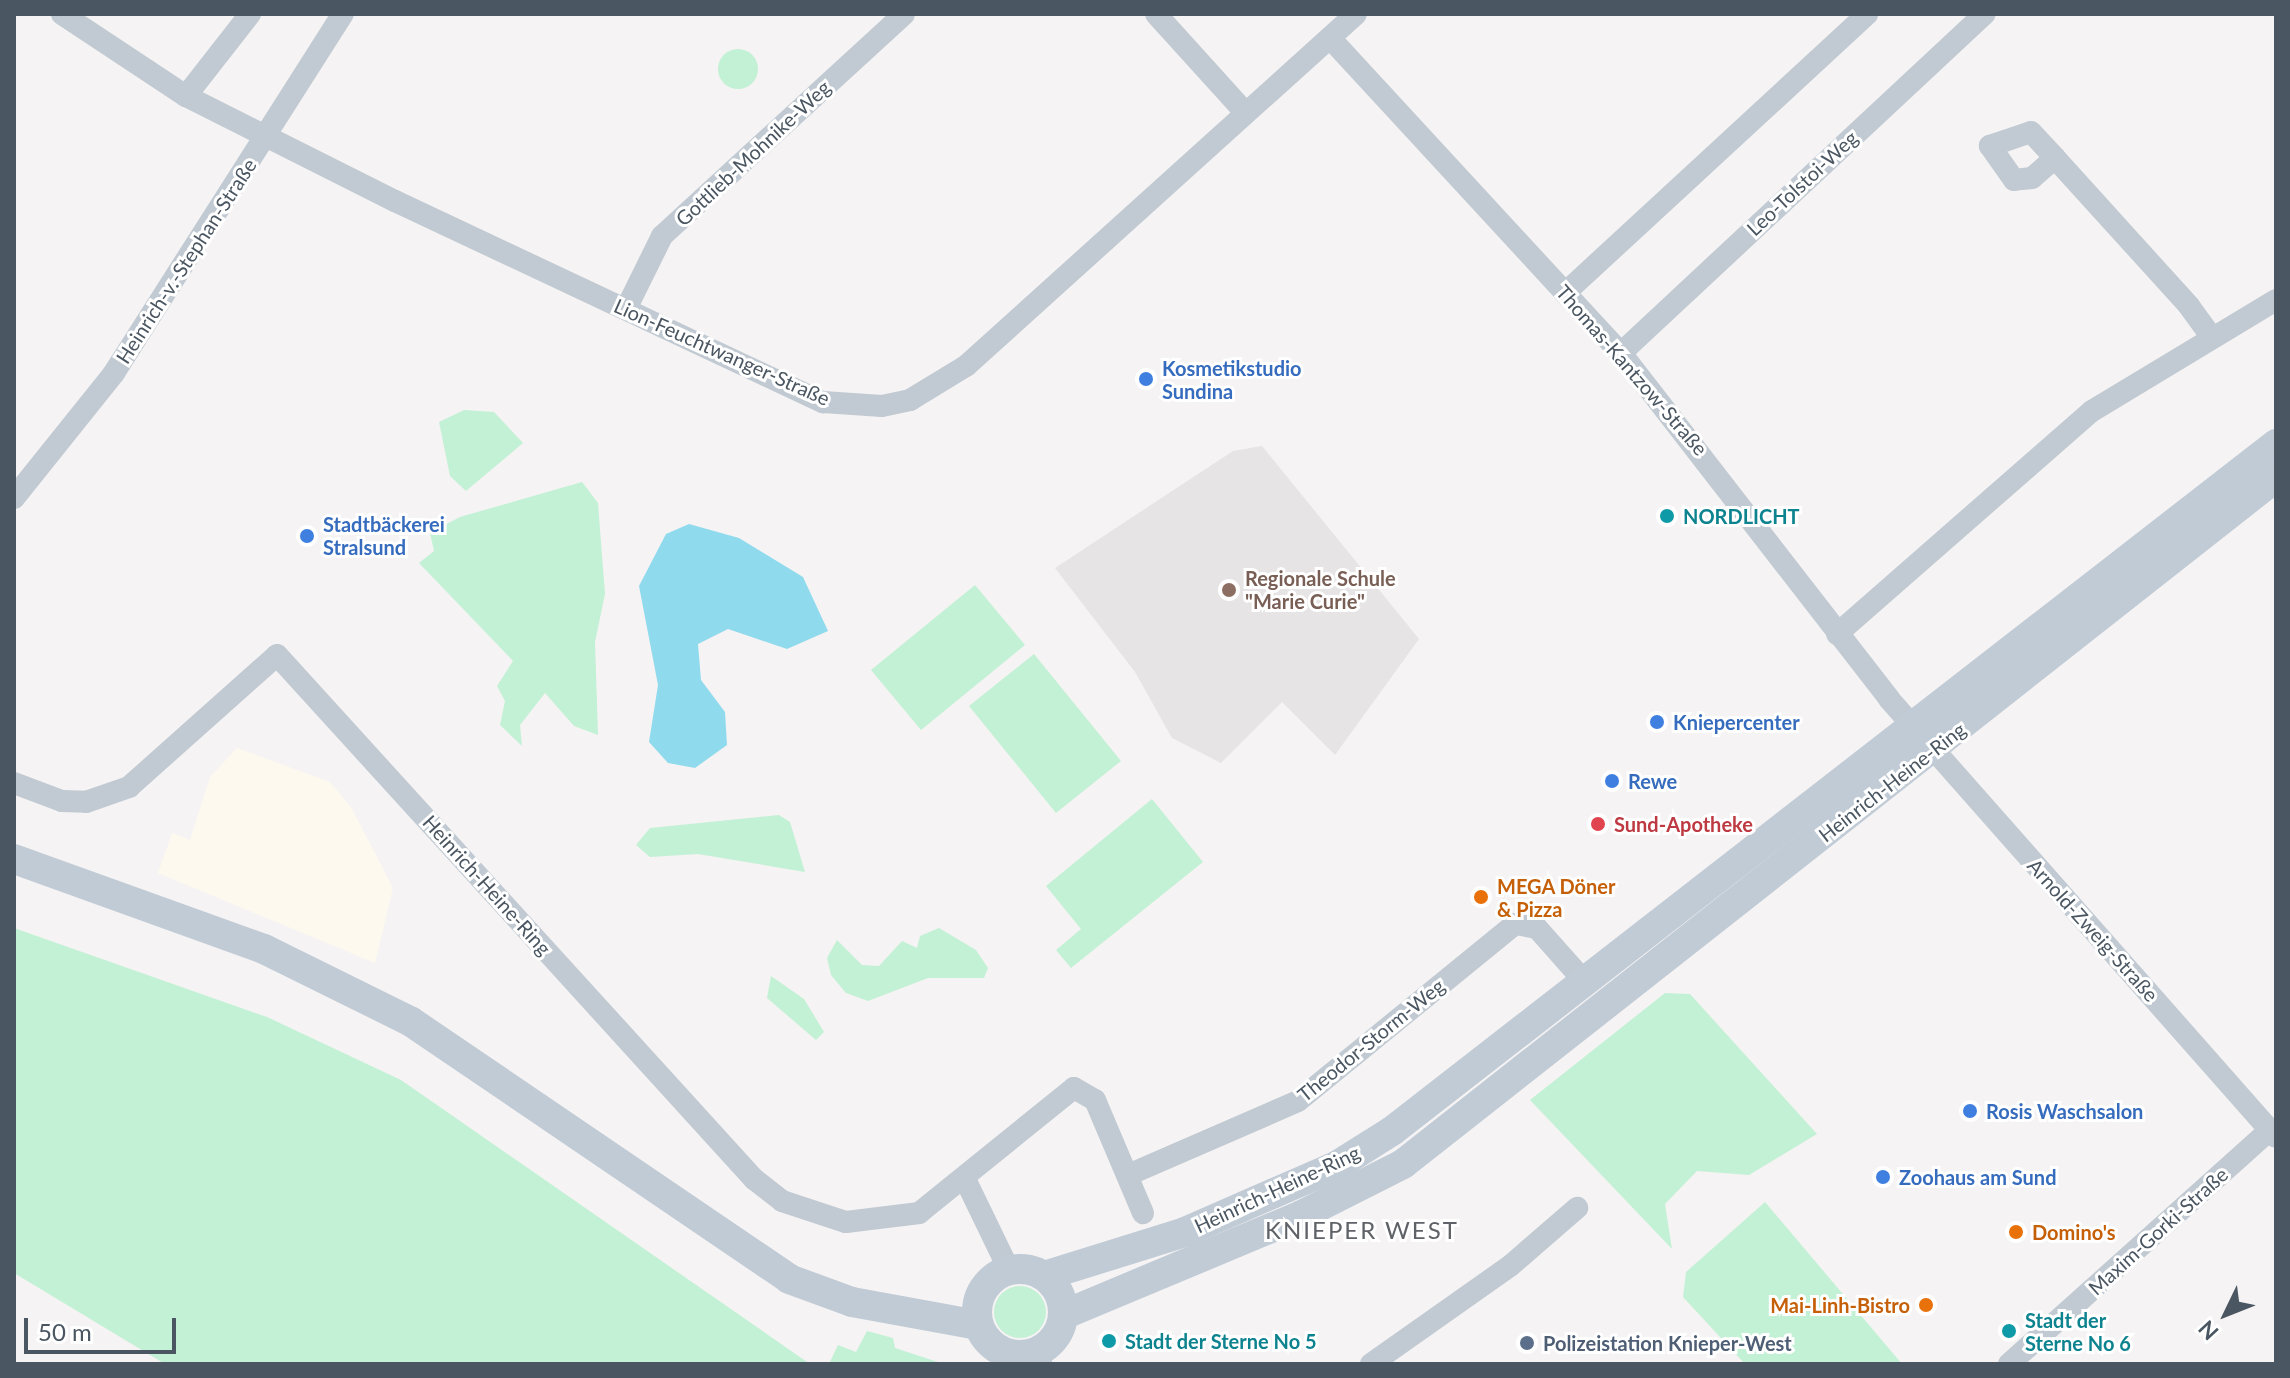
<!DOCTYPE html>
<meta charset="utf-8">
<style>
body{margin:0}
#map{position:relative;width:2290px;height:1378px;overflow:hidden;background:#f5f3f3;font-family:Lato,sans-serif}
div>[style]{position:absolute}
.commercial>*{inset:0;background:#fdf9ef}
.education>*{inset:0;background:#e6e4e5}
.green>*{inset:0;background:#c3f1d5}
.round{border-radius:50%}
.water>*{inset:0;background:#90daee}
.street>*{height:22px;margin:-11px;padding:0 11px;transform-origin:11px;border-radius:11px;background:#c1cad2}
.secondary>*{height:30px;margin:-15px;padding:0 15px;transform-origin:15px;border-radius:15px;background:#c1cbd6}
.secondary>.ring{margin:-15px;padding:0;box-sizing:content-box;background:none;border:30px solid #c1cbd6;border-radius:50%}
.dots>*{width:22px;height:22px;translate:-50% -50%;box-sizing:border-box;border:4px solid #fff;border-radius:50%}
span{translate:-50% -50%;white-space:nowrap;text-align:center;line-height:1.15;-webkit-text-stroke:6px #fff;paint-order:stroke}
.street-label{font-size:20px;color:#4a5661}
.shop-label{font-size:20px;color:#366cbe;font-weight:700}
.left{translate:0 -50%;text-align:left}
.culture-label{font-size:20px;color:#0d838f;font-weight:700}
.education-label{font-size:20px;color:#785e54;font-weight:700}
.health-label{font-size:20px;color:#be3a42;font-weight:700}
.food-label{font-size:20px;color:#c56008;font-weight:700}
.right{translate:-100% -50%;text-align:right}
.service-label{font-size:20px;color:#4e5e75;font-weight:700}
.quarter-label{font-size:24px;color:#5f6368;letter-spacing:2px}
.frame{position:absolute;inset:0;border:16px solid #4a5661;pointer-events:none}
.north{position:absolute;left:2186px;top:1274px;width:80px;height:80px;-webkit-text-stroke:6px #fff;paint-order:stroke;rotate:227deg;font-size:22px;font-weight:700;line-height:32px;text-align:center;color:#4a5661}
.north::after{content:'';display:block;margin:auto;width:28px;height:36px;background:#4a5661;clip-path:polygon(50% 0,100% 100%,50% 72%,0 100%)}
.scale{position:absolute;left:24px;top:1318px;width:152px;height:36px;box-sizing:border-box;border:4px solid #4a5661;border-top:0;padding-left:10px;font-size:24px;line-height:28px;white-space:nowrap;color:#4a5661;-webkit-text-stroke:6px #fff;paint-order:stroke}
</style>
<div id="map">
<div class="commercial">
<i style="clip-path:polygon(237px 748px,330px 782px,351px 807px,393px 888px,375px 963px,158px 873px,172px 833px,190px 840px,210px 777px)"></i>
</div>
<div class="education">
<i style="clip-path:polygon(1262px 446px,1419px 639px,1335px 755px,1282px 702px,1221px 763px,1172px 738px,1135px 672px,1055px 568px,1233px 451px)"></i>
</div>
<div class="green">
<i class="round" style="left:718px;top:49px;width:40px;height:40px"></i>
<i style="clip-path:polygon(464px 410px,494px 412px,523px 443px,466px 491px,450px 476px,439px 422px)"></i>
<i style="clip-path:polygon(582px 482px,598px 503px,605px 594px,595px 642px,598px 735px,574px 726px,545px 693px,520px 725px,522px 746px,500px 725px,505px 701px,497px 686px,513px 661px,419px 563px,434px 551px,430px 533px,460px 517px)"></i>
<i style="clip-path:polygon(975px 585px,1025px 645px,921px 730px,871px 670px)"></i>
<i style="clip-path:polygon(1034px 654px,1121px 761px,1056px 813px,969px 706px)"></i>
<i style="clip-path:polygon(1152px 799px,1203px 862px,1071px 968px,1056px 950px,1081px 929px,1046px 886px)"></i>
<i style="clip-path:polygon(779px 815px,790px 822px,805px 872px,698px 854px,650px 857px,636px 845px,650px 828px)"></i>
<i style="clip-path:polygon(14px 928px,267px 1017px,401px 1080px,810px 1364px,165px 1364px,14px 1273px)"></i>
<i style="clip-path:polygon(939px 928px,976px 950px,988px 968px,984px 978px,928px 978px,868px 1001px,846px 993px,831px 975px,827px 958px,837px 940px,862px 965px,879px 966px,902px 941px,917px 948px,920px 936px)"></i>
<i style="clip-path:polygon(771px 976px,804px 999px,824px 1032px,816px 1040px,767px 998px)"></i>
<i style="clip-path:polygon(1665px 993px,1690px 994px,1817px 1134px,1749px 1175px,1697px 1171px,1665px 1204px,1672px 1249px,1530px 1100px)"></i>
<i style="clip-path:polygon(1765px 1202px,1902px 1364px,1745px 1364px,1683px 1297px,1686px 1272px)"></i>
<i class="round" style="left:994px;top:1286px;width:52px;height:52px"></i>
<i style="clip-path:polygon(867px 1331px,893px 1338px,895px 1348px,944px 1364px,829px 1364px,838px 1345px,856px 1352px)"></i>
</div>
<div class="water">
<i style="clip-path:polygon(689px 524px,739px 538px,803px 577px,828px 631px,787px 649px,728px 629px,698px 644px,701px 680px,725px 712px,727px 745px,695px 768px,668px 763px,649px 742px,658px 685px,639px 586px,666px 534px)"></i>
</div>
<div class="street">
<i style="left:62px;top:14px;width:149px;rotate:33.5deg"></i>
<i style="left:186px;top:96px;width:234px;rotate:26.7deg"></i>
<i style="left:395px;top:201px;width:473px;rotate:25.2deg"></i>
<i style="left:823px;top:402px;width:59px;rotate:3.9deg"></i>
<i style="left:882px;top:406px;width:29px;rotate:-12deg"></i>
<i style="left:910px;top:400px;width:66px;rotate:-31.3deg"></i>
<i style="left:966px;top:366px;width:525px;rotate:-42.07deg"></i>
<i style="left:1156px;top:14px;width:132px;rotate:47.8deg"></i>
<i style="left:1330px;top:38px;width:429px;rotate:47.3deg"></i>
<i style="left:1621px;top:353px;width:438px;rotate:52.2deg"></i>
<i style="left:1889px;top:699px;width:584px;rotate:48.54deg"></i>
<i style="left:186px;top:96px;width:104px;rotate:-52deg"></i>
<i style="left:2055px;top:158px;width:30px;rotate:139deg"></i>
<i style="left:2032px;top:178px;width:18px;rotate:174deg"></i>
<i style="left:2014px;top:180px;width:42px;rotate:-125.2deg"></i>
<i style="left:1990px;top:146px;width:43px;rotate:-18.9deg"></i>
<i style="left:2031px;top:132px;width:35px;rotate:47deg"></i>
<i style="left:2055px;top:158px;width:200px;rotate:47.8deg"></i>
<i style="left:2189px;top:306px;width:39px;rotate:54deg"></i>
<i style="left:1565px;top:293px;width:411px;rotate:-42.7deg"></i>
<i style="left:626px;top:309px;width:81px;rotate:-63.7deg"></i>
<i style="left:662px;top:236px;width:328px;rotate:-42.5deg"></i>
<i style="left:1621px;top:353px;width:497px;rotate:-43deg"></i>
<i style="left:14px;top:498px;width:160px;rotate:-51.3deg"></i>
<i style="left:114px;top:373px;width:426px;rotate:-57.5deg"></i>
<i style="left:1837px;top:634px;width:339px;rotate:-41.2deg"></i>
<i style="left:2092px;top:411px;width:215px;rotate:-31.1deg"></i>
<i style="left:14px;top:783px;width:51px;rotate:20.6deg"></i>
<i style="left:62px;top:801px;width:24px;rotate:2deg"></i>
<i style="left:86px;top:802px;width:46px;rotate:-19.2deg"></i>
<i style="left:129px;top:787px;width:198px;rotate:-41.7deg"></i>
<i style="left:277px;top:655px;width:709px;rotate:47.69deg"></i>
<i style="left:754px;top:1179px;width:36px;rotate:38deg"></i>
<i style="left:782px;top:1201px;width:67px;rotate:18.2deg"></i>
<i style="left:846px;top:1222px;width:74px;rotate:-7deg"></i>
<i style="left:919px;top:1213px;width:199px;rotate:-38.9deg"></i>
<i style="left:1074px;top:1088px;width:24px;rotate:30deg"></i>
<i style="left:1095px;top:1100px;width:123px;rotate:67deg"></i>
<i style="left:1128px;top:1175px;width:185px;rotate:-23.5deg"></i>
<i style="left:1298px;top:1101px;width:280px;rotate:-39.2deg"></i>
<i style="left:1515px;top:924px;width:22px;rotate:10deg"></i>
<i style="left:1537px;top:928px;width:71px;rotate:48.4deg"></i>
<i style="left:966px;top:1181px;width:99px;rotate:64.2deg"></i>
<i style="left:1039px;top:1351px;width:13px;rotate:81deg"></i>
<i style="left:1011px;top:1355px;width:10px;rotate:66deg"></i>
<i style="left:1371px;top:1364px;width:170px;rotate:-35.2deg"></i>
<i style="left:1510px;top:1266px;width:89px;rotate:-40.9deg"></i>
<i style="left:2009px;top:1364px;width:351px;rotate:-41.9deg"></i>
</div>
<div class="secondary">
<i style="left:14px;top:859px;width:266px;rotate:19.8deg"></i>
<i style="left:264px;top:949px;width:163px;rotate:26.3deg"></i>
<i style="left:410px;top:1021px;width:458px;rotate:34.2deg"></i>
<i style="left:789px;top:1279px;width:67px;rotate:20.1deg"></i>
<i style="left:852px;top:1302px;width:128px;rotate:10.3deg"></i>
<i class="ring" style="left:977px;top:1269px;width:56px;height:56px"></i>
<i style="left:1044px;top:1276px;width:148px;rotate:-17.3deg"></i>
<i style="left:1185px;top:1232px;width:167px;rotate:-23.6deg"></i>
<i style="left:1338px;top:1165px;width:64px;rotate:-32.2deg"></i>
<i style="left:1392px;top:1131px;width:1120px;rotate:-37.85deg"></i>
<i style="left:1063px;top:1315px;width:259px;rotate:-22.7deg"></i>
<i style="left:1302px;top:1215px;width:113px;rotate:-26.8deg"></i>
<i style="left:1403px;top:1164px;width:1111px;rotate:-38.2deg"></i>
</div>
<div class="dots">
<i style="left:1146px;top:379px;background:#3f7fe0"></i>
<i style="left:1667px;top:516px;background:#0f9aa8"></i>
<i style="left:307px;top:536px;background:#3f7fe0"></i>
<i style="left:1229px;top:590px;background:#8d6e63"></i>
<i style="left:1657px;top:722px;background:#3f7fe0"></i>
<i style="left:1612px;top:781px;background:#3f7fe0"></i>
<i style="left:1598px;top:824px;background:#e0444e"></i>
<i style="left:1481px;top:897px;background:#e8710a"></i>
<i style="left:1970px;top:1111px;background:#3f7fe0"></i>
<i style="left:1883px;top:1177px;background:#3f7fe0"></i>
<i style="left:2016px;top:1232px;background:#e8710a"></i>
<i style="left:1926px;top:1305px;background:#e8710a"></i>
<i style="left:2009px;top:1331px;background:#0f9aa8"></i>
<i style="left:1109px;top:1341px;background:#0f9aa8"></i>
<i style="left:1527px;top:1343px;background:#5c6f8a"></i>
</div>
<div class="street-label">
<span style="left:753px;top:153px;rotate:-43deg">Gottlieb-Mohnike-Weg</span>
<span style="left:1802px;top:183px;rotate:-43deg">Leo-Tolstoi-Weg</span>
<span style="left:186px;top:261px;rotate:-57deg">Heinrich-v.-Stephan-Straße</span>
<span style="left:722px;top:352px;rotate:24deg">Lion-Feuchtwanger-Straße</span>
<span style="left:1632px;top:370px;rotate:49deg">Thomas-Kantzow-Straße</span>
<span style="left:1892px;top:782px;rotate:-38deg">Heinrich-Heine-Ring</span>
<span style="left:487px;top:885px;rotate:48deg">Heinrich-Heine-Ring</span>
<span style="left:2093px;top:930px;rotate:48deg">Arnold-Zweig-Straße</span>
<span style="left:1371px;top:1040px;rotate:-39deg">Theodor-Storm-Weg</span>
<span style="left:1277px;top:1189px;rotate:-25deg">Heinrich-Heine-Ring</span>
<span style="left:2158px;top:1231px;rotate:-42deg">Maxim-Gorki-Straße</span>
</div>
<div class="shop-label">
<span class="left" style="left:1162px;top:380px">Kosmetikstudio<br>Sundina</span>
<span class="left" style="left:323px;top:536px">Stadtbäckerei<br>Stralsund</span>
<span class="left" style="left:1673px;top:722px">Kniepercenter</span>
<span class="left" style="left:1628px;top:781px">Rewe</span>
<span class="left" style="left:1986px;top:1111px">Rosis Waschsalon</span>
<span class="left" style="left:1899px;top:1177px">Zoohaus am Sund</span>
</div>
<div class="culture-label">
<span class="left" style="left:1683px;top:516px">NORDLICHT</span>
<span class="left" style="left:2025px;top:1332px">Stadt der<br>Sterne No 6</span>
<span class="left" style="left:1125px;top:1341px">Stadt der Sterne No 5</span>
</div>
<div class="education-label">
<span class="left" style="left:1245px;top:590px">Regionale Schule<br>"Marie Curie"</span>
</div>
<div class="health-label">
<span class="left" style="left:1614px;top:824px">Sund-Apotheke</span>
</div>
<div class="food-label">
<span class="left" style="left:1497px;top:898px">MEGA Döner<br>&amp; Pizza</span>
<span class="left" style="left:2032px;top:1232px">Domino's</span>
<span class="right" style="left:1910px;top:1305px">Mai-Linh-Bistro</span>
</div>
<div class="service-label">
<span class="left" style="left:1543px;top:1343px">Polizeistation Knieper-West</span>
</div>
<div class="quarter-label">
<span style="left:1362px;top:1230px">KNIEPER WEST</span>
</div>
<div class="frame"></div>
<div class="north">N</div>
<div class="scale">50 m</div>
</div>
